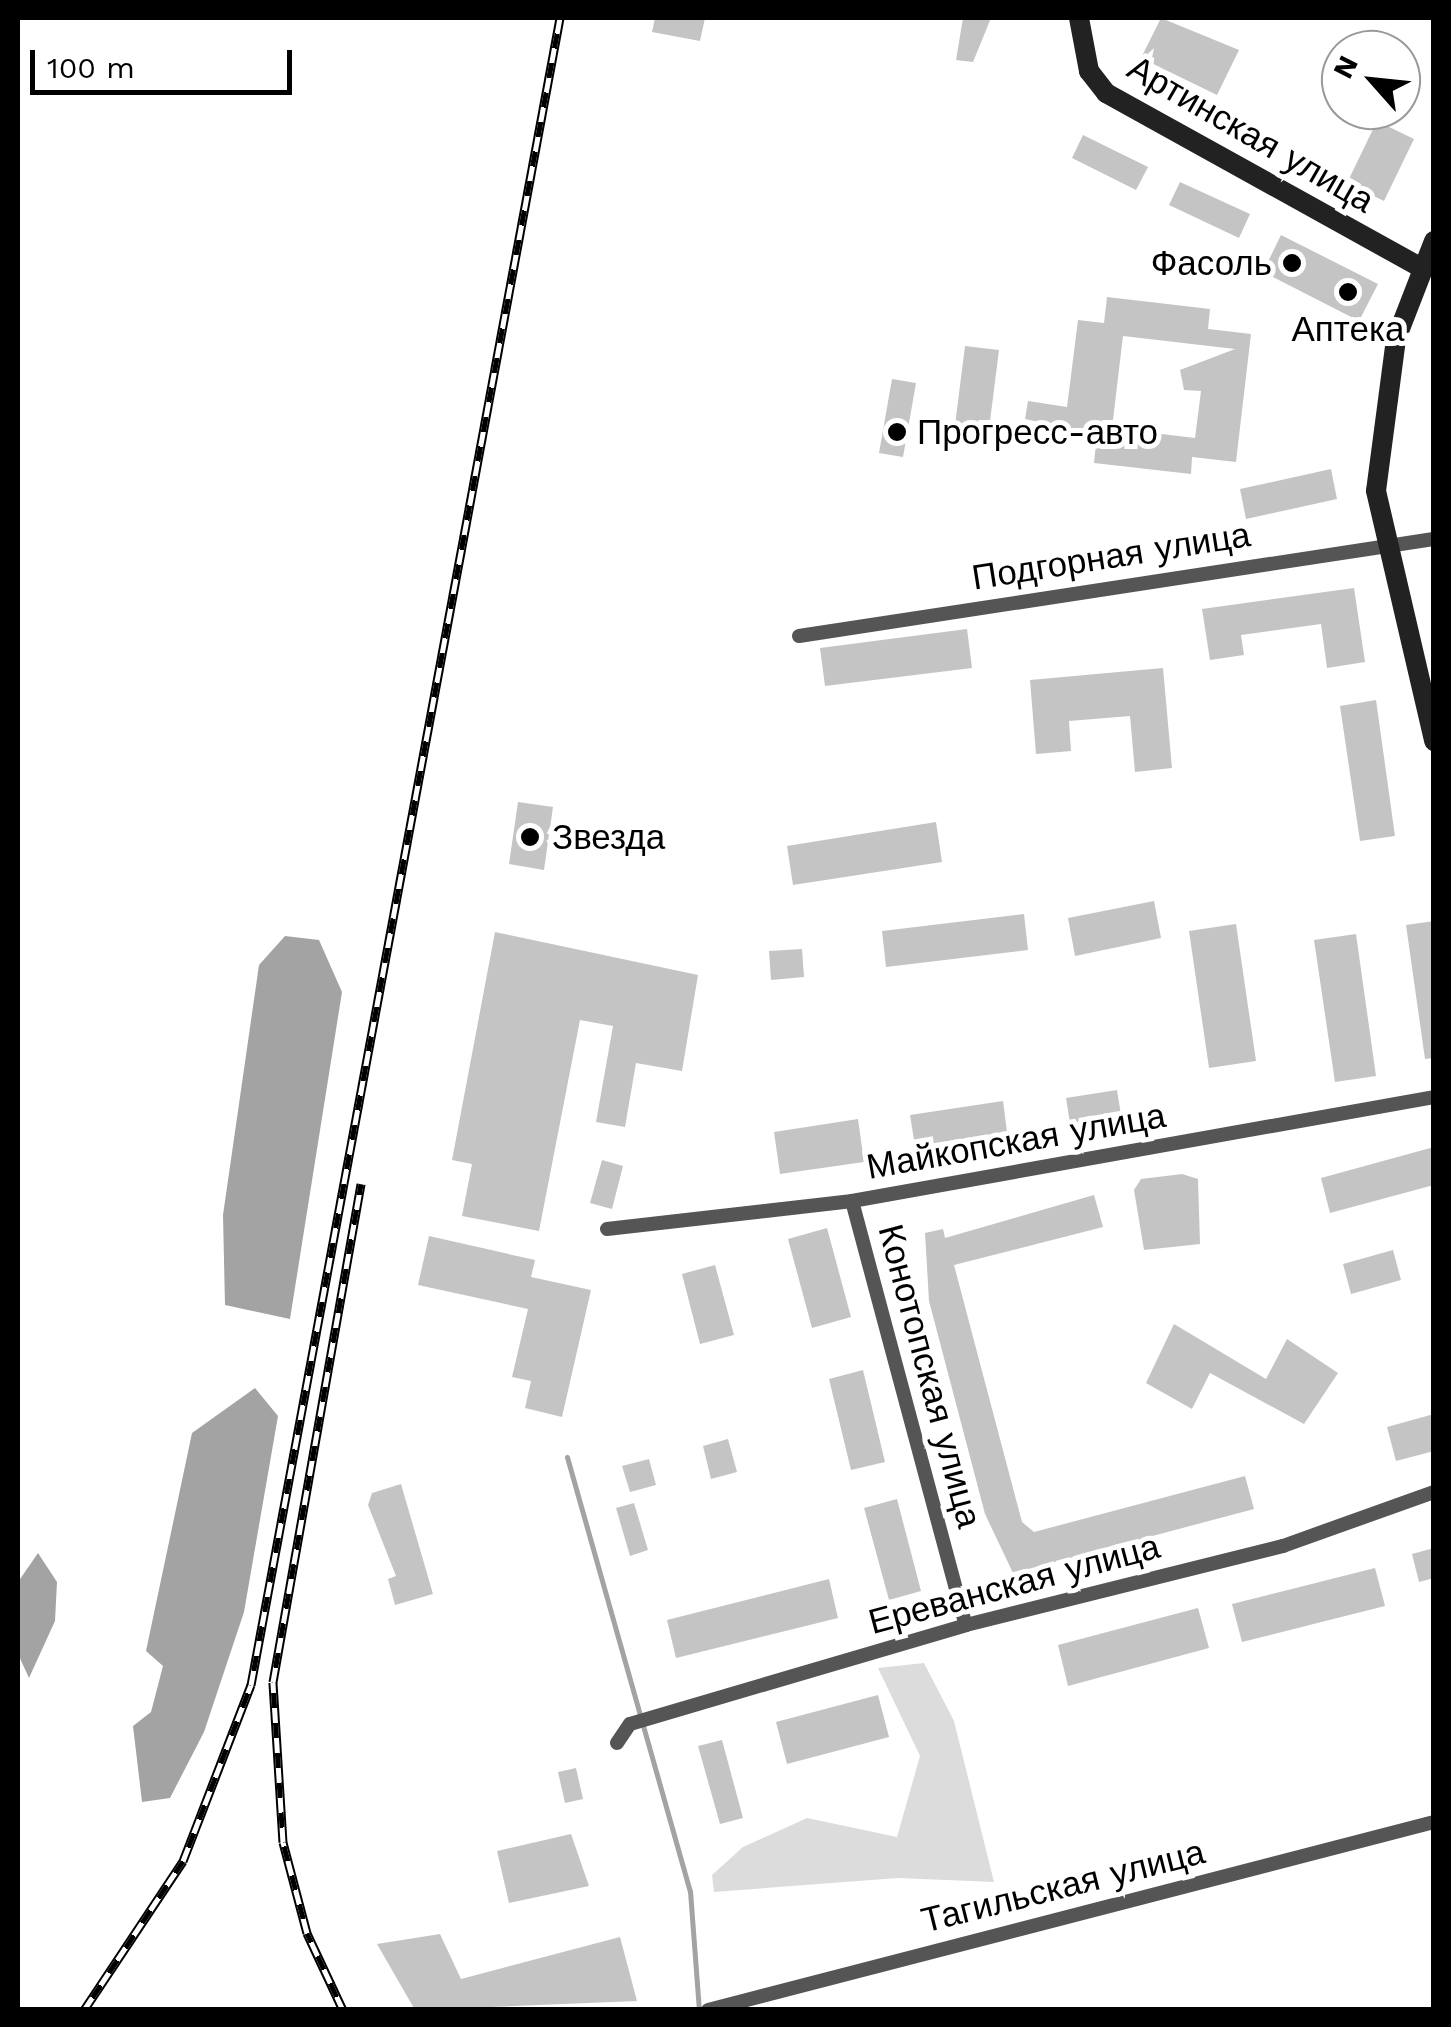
<!DOCTYPE html>
<meta charset="utf-8">
<style>
body{margin:0}
#map{position:relative;width:1451px;height:2027px;overflow:hidden;background:#fff;font-family:"Work Sans",sans-serif}
div>[style]{position:absolute}
.green>*{inset:0;background:#dcdcdc}
.water>*{inset:0;background:#a3a3a3}
.stream>*{height:5px;margin:-2.5px;padding:0 2.5px;transform-origin:2.5px;border-radius:2.5px;background:#a3a3a3}
.building>*{inset:0;background:#c4c4c4}
.street>*{height:14px;margin:-7px;padding:0 7px;transform-origin:7px;border-radius:7px;background:#555}
.secondary>*{height:20px;margin:-10px;padding:0 10px;transform-origin:10px;border-radius:10px;background:#222}
.rail>*{height:9px;margin-top:-4.5px;transform-origin:0;background:repeating-linear-gradient(90deg,#fff 0 15px,#000 0 30px);box-sizing:border-box;border-block:2px solid #000}
.dots>*{width:28px;height:28px;translate:-50% -50%;box-sizing:border-box;border:5px solid #fff;border-radius:50%}
span{translate:-50% -50%;white-space:nowrap;text-align:center;line-height:1.15;-webkit-text-stroke:10px #fff;paint-order:stroke}
.street-label{font-size:35px;color:#000}
.poi-label{font-size:35px;color:#000}
.right{translate:-100% -50%;text-align:right}
.left{translate:0 -50%;text-align:left}
.frame{position:absolute;inset:0;border:20px solid #000;pointer-events:none}
.north{position:absolute;left:1321px;top:30px;width:100px;height:100px;box-sizing:border-box;background:#fff;border:2px solid #999;border-radius:50%;rotate:297deg;font-size:28px;font-weight:700;line-height:40px;text-align:center;color:#000}
.north::after{content:'';display:block;margin:auto;width:35px;height:45px;background:#000;clip-path:polygon(50% 0,100% 100%,50% 72%,0 100%)}
.scale{position:absolute;left:30px;top:50px;width:262px;height:45px;box-sizing:border-box;border:5px solid #000;border-top:0;padding-left:12px;font-size:30px;line-height:35px;white-space:nowrap;color:#000;-webkit-text-stroke:8px #fff;paint-order:stroke}
</style>
<div id="map">
<div class="green">
<i style="clip-path:polygon(924px 1663px,954px 1721px,994px 1882px,898px 1878px,714px 1892px,712px 1875px,743px 1847px,807px 1818px,897px 1837px,920px 1756px,878px 1668px)"></i>
</div>
<div class="water">
<i style="clip-path:polygon(285px 936px,319px 940px,342px 992px,290px 1319px,225px 1305px,223px 1215px,259px 965px)"></i>
<i style="clip-path:polygon(255px 1388px,278px 1416px,244px 1612px,204px 1732px,170px 1798px,142px 1802px,133px 1726px,151px 1712px,163px 1666px,146px 1651px,192px 1433px)"></i>
<i style="clip-path:polygon(38px 1553px,57px 1582px,55px 1621px,29px 1678px,18px 1654px,18px 1582px)"></i>
</div>
<div class="stream">
<i style="left:567px;top:1457px;width:451px;rotate:74.2deg"></i>
<i style="left:690px;top:1891px;width:119px;rotate:85.7deg"></i>
</div>
<div class="building">
<i style="clip-path:polygon(655px 18px,705px 18px,700px 41px,652px 32px)"></i>
<i style="clip-path:polygon(963px 18px,991px 18px,973px 62px,956px 60px)"></i>
<i style="clip-path:polygon(1161px 18px,1239px 50px,1217px 95px,1141px 58px)"></i>
<i style="clip-path:polygon(1377px 121px,1414px 139px,1384px 201px,1347px 183px)"></i>
<i style="clip-path:polygon(1083px 135px,1148px 167px,1136px 190px,1072px 158px)"></i>
<i style="clip-path:polygon(1180px 182px,1250px 214px,1239px 238px,1169px 205px)"></i>
<i style="clip-path:polygon(1281px 235px,1378px 284px,1359px 321px,1263px 272px)"></i>
<i style="clip-path:polygon(evenodd,1107px 297px,1210px 309px,1208px 329px,1251px 334px,1236px 462px,1192px 457px,1191px 474px,1094px 463px,1097px 435px,1025px 419px,1028px 401px,1067px 407px,1078px 320px,1104px 323px,1107px 297px,1123px 336px,1235px 349px,1180px 370px,1184px 390px,1201px 391px,1195px 438px,1112px 428px,1123px 336px)"></i>
<i style="clip-path:polygon(965px 346px,999px 350px,989px 429px,955px 425px)"></i>
<i style="clip-path:polygon(892px 379px,916px 383px,903px 457px,879px 453px)"></i>
<i style="clip-path:polygon(1331px 469px,1337px 499px,1246px 519px,1240px 489px)"></i>
<i style="clip-path:polygon(1354px 588px,1365px 662px,1327px 668px,1321px 624px,1241px 635px,1244px 655px,1210px 660px,1202px 609px)"></i>
<i style="clip-path:polygon(967px 629px,972px 668px,825px 686px,820px 648px)"></i>
<i style="clip-path:polygon(1163px 668px,1172px 768px,1135px 772px,1130px 716px,1069px 721px,1071px 751px,1036px 754px,1030px 680px)"></i>
<i style="clip-path:polygon(1376px 700px,1395px 836px,1360px 841px,1340px 706px)"></i>
<i style="clip-path:polygon(518px 802px,553px 807px,544px 870px,509px 864px)"></i>
<i style="clip-path:polygon(936px 822px,942px 862px,793px 885px,787px 846px)"></i>
<i style="clip-path:polygon(1154px 901px,1161px 938px,1075px 956px,1068px 918px)"></i>
<i style="clip-path:polygon(1024px 914px,1028px 950px,886px 967px,882px 931px)"></i>
<i style="clip-path:polygon(1434px 921px,1434px 1058px,1425px 1059px,1406px 925px)"></i>
<i style="clip-path:polygon(1236px 924px,1256px 1061px,1209px 1068px,1189px 931px)"></i>
<i style="clip-path:polygon(495px 932px,698px 975px,682px 1071px,636px 1063px,625px 1127px,596px 1122px,613px 1026px,580px 1020px,539px 1231px,462px 1216px,472px 1164px,452px 1160px)"></i>
<i style="clip-path:polygon(1356px 934px,1376px 1076px,1335px 1082px,1314px 940px)"></i>
<i style="clip-path:polygon(802px 949px,804px 977px,771px 980px,769px 951px)"></i>
<i style="clip-path:polygon(1117px 1090px,1121px 1115px,1070px 1123px,1066px 1098px)"></i>
<i style="clip-path:polygon(1003px 1101px,1007px 1132px,915px 1146px,910px 1115px)"></i>
<i style="clip-path:polygon(858px 1119px,864px 1162px,780px 1174px,774px 1132px)"></i>
<i style="clip-path:polygon(1434px 1147px,1434px 1185px,1330px 1213px,1321px 1178px)"></i>
<i style="clip-path:polygon(602px 1160px,623px 1166px,612px 1209px,590px 1203px)"></i>
<i style="clip-path:polygon(1182px 1174px,1198px 1179px,1200px 1244px,1144px 1250px,1134px 1190px,1141px 1179px)"></i>
<i style="clip-path:polygon(1094px 1195px,1103px 1227px,954px 1265px,1022px 1522px,1034px 1532px,1245px 1476px,1254px 1509px,1013px 1573px,985px 1514px,929px 1301px,925px 1233px,943px 1229px,945px 1238px)"></i>
<i style="clip-path:polygon(827px 1228px,851px 1317px,812px 1328px,788px 1239px)"></i>
<i style="clip-path:polygon(429px 1236px,535px 1260px,531px 1277px,591px 1290px,562px 1417px,525px 1408px,531px 1381px,512px 1377px,528px 1309px,418px 1285px)"></i>
<i style="clip-path:polygon(1393px 1250px,1401px 1280px,1351px 1294px,1343px 1264px)"></i>
<i style="clip-path:polygon(715px 1265px,734px 1335px,700px 1344px,682px 1274px)"></i>
<i style="clip-path:polygon(1174px 1324px,1266px 1379px,1287px 1339px,1338px 1373px,1304px 1424px,1210px 1373px,1192px 1409px,1146px 1383px)"></i>
<i style="clip-path:polygon(863px 1370px,885px 1462px,851px 1470px,829px 1379px)"></i>
<i style="clip-path:polygon(1434px 1414px,1434px 1451px,1396px 1461px,1387px 1427px)"></i>
<i style="clip-path:polygon(728px 1439px,737px 1472px,711px 1479px,703px 1446px)"></i>
<i style="clip-path:polygon(649px 1459px,656px 1485px,630px 1492px,622px 1466px)"></i>
<i style="clip-path:polygon(401px 1484px,433px 1594px,395px 1605px,388px 1579px,396px 1576px,368px 1505px,372px 1493px)"></i>
<i style="clip-path:polygon(897px 1499px,921px 1591px,889px 1600px,864px 1508px)"></i>
<i style="clip-path:polygon(634px 1503px,648px 1550px,630px 1556px,616px 1508px)"></i>
<i style="clip-path:polygon(1434px 1548px,1434px 1578px,1419px 1582px,1412px 1554px)"></i>
<i style="clip-path:polygon(1375px 1568px,1385px 1606px,1242px 1642px,1232px 1604px)"></i>
<i style="clip-path:polygon(829px 1579px,838px 1618px,676px 1658px,667px 1620px)"></i>
<i style="clip-path:polygon(1198px 1608px,1209px 1648px,1068px 1686px,1058px 1645px)"></i>
<i style="clip-path:polygon(878px 1695px,889px 1737px,787px 1764px,776px 1722px)"></i>
<i style="clip-path:polygon(722px 1740px,743px 1818px,720px 1824px,698px 1746px)"></i>
<i style="clip-path:polygon(576px 1768px,583px 1799px,565px 1803px,558px 1772px)"></i>
<i style="clip-path:polygon(571px 1834px,589px 1886px,509px 1903px,497px 1851px)"></i>
<i style="clip-path:polygon(440px 1934px,461px 1979px,620px 1937px,637px 2001px,415px 2010px,377px 1944px)"></i>
</div>
<div class="street">
<i style="left:799px;top:636px;width:642px;rotate:-8.69deg"></i>
<i style="left:852px;top:1201px;width:439px;rotate:75deg"></i>
<i style="left:607px;top:1229px;width:247px;rotate:-6.5deg"></i>
<i style="left:852px;top:1201px;width:591px;rotate:-10.13deg"></i>
<i style="left:617px;top:1743px;width:23px;rotate:-56deg"></i>
<i style="left:630px;top:1724px;width:350px;rotate:-16.4deg"></i>
<i style="left:966px;top:1625px;width:327px;rotate:-14deg"></i>
<i style="left:1283px;top:1546px;width:160px;rotate:-19.7deg"></i>
<i style="left:708px;top:2010px;width:750px;rotate:-14.52deg"></i>
</div>
<div class="secondary">
<i style="left:1079px;top:18px;width:54px;rotate:79.3deg"></i>
<i style="left:1089px;top:71px;width:28px;rotate:52deg"></i>
<i style="left:1106px;top:93px;width:361px;rotate:29deg"></i>
<i style="left:1434px;top:241px;width:105px;rotate:111.2deg"></i>
<i style="left:1396px;top:339px;width:153px;rotate:97.5deg"></i>
<i style="left:1376px;top:491px;width:257px;rotate:76.9deg"></i>
</div>
<div class="rail">
<i style="left:84px;top:2010px;width:179px;rotate:-56.4deg"></i>
<i style="left:183px;top:1861px;width:189px;rotate:-68.9deg"></i>
<i style="left:251px;top:1685px;width:1695px;rotate:-79.5deg"></i>
<i style="left:343px;top:2010px;width:85px;rotate:-115.1deg"></i>
<i style="left:307px;top:1933px;width:94px;rotate:-104.8deg"></i>
<i style="left:283px;top:1842px;width:160px;rotate:-93.6deg"></i>
<i style="left:273px;top:1682px;width:506px;rotate:-79.98deg"></i>
</div>
<div class="dots">
<i style="left:1292px;top:263px;background:#000"></i>
<i style="left:1348px;top:292px;background:#000"></i>
<i style="left:897px;top:432px;background:#000"></i>
<i style="left:530px;top:837px;background:#000"></i>
</div>
<div class="street-label">
<span style="left:1251px;top:134px;rotate:30deg">Артинская улица</span>
<span style="left:1111px;top:556px;rotate:-9deg">Подгорная улица</span>
<span style="left:1016px;top:1141px;rotate:-10deg">Майкопская улица</span>
<span style="left:930px;top:1376px;rotate:75deg">Конотопская улица</span>
<span style="left:1014px;top:1584px;rotate:-15deg">Ереванская улица</span>
<span style="left:1063px;top:1886px;rotate:-14deg">Тагильская улица</span>
</div>
<div class="poi-label">
<span class="right" style="left:1272px;top:263px">Фасоль</span>
<span style="left:1348px;top:329px">Аптека</span>
<span class="left" style="left:917px;top:432px">Прогресс-авто</span>
<span class="left" style="left:552px;top:837px">Звезда</span>
</div>
<div class="frame"></div>
<div class="north">N</div>
<div class="scale">100 m</div>
</div>
